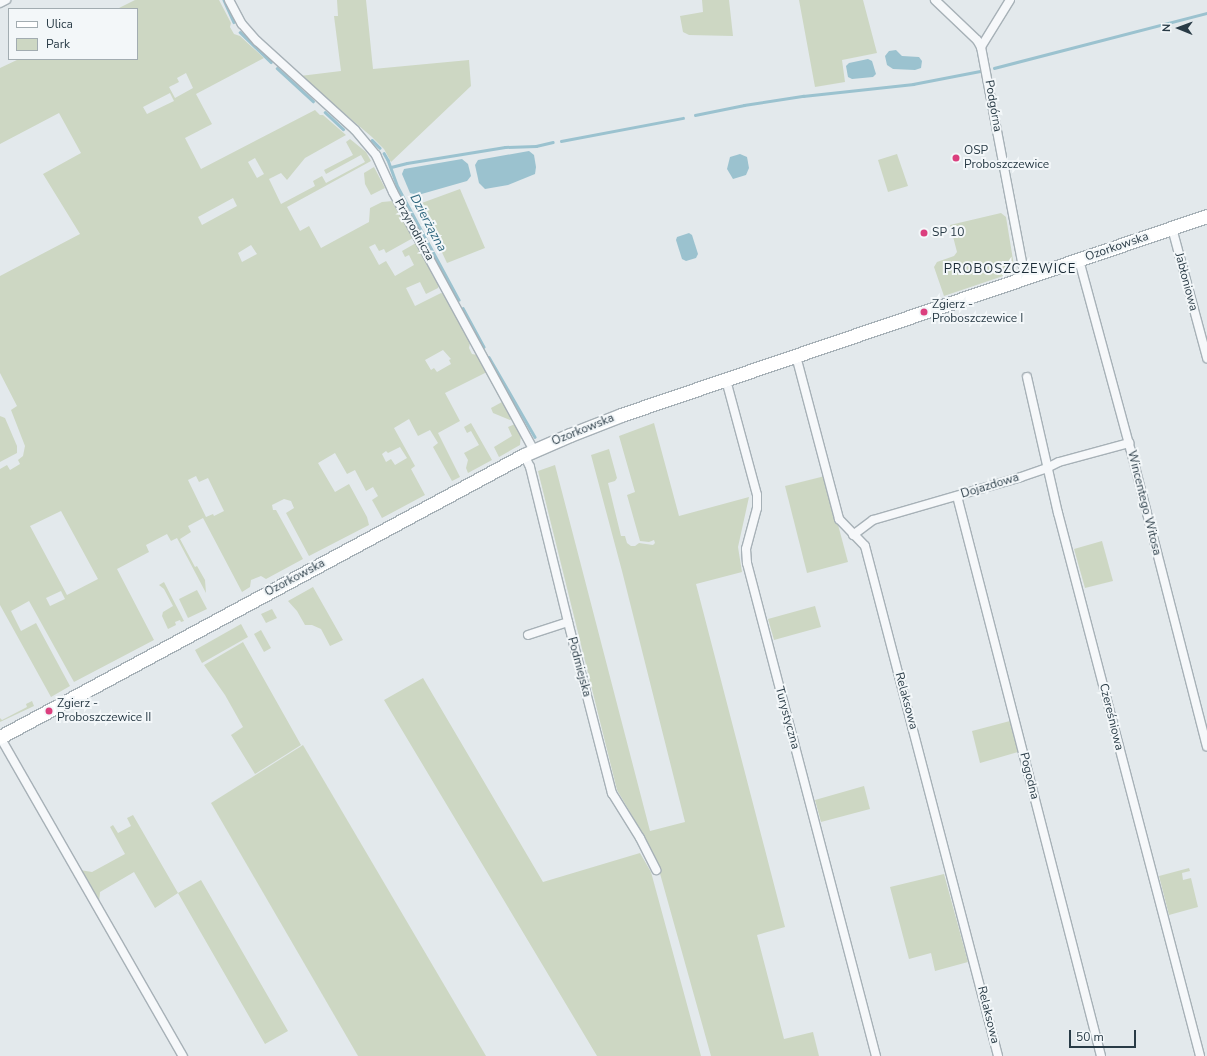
<!DOCTYPE html>
<meta charset="utf-8">
<style>
body{margin:0}
#map{position:relative;width:1207px;height:1056px;overflow:hidden;background:#e3e9ec;font-family:"Nunito Sans",sans-serif}
div>[style]{position:absolute}
.green>*{inset:0;background:#cdd7c3}
.water>*{inset:0;background:#9bc2cf}
.stream>*{height:2.5px;margin:-1.25px;padding:0 1.25px;transform-origin:1.25px;border-radius:1.25px;background:#9bc2cf}
.roads{filter:drop-shadow(1px 0 #a7b1b7) drop-shadow(-1px 0 #a7b1b7) drop-shadow(0 1px #a7b1b7) drop-shadow(0 -1px #a7b1b7)}
.minor>*{height:8px;margin:-4px;padding:0 4px;transform-origin:4px;border-radius:4px;background:#f6f8fa}
.primary>*{height:13px;margin:-6.5px;padding:0 6.5px;transform-origin:6.5px;border-radius:6.5px;background:#fff}
.dots>*{width:11px;height:11px;translate:-50% -50%;box-sizing:border-box;border:2px solid #f3f7f9;border-radius:50%}
span{translate:-50% -50%;white-space:nowrap;text-align:center;line-height:1.15;-webkit-text-stroke:4px #f3f7f9;paint-order:stroke}
.street-label{font-size:12px;color:#293b46}
.poi-label{font-size:12px;color:#293b46}
.left{translate:0 -50%;text-align:left}
.water-label{font-size:13px;color:#2f677e;font-style:italic}
.neighbourhood-label{font-size:13px;color:#1b2c37;letter-spacing:1px}
.legend{position:absolute;left:8px;top:8px;width:130px;height:52px;box-sizing:border-box;background:#f3f7f9;border:1px solid #a2acb1;margin:0;padding:5px 7px;list-style:none;font-size:12px;color:#293b46}
.legend li{display:flex;align-items:center;gap:8px;height:20px}
.legend b{width:20px;border:1px solid #a2acb1}
.north{position:absolute;left:1159px;top:8px;width:40px;height:40px;-webkit-text-stroke:3px #f3f7f9;paint-order:stroke;rotate:271deg;font-size:11px;font-weight:700;line-height:16px;text-align:center;color:#293b46}
.north::after{content:'';display:block;margin:auto;width:14px;height:18px;background:#293b46;clip-path:polygon(50% 0,100% 100%,50% 72%,0 100%)}
.scale{position:absolute;left:1069px;top:1030px;width:67px;height:18px;box-sizing:border-box;border:2px solid #293b46;border-top:0;padding-left:5px;font-size:12px;line-height:14px;white-space:nowrap;color:#293b46;-webkit-text-stroke:3px #f3f7f9;paint-order:stroke}
</style>
<div id="map">
<div class="green">
<i style="clip-path:polygon(evenodd,135px 0,219px 0,231px 23px,230px 27px,234px 34px,240px 36px,264px 58px,196px 94px,212px 124px,185px 138px,201px 169px,315px 110px,320px 115px,323px 115px,346px 135px,305px 158px,287px 180px,281px 173px,269px 179px,281px 204px,315px 186px,313px 181px,322px 176px,326px 183px,365px 162px,361px 155px,326px 174px,324px 170px,353px 155px,346px 142px,350px 139px,366px 152px,371px 161px,287px 207px,300px 231px,309px 226px,321px 248px,369px 222px,370px 208px,382px 202px,393px 201px,413px 238px,386px 253px,384px 249px,379px 251px,375px 244px,369px 247px,373px 254px,379px 265px,386px 261px,395px 276px,414px 265px,409px 255px,405px 257px,402px 251px,416px 243px,439px 285px,438px 288px,426px 294px,420px 282px,406px 288px,415px 306px,441px 293px,444px 294px,470px 343px,469px 348px,472px 354px,477px 355px,487px 372px,445px 393px,460px 421px,438px 433px,460px 477px,452px 481px,433px 447px,438px 443px,430px 430px,418px 436px,409px 419px,394px 428px,415px 466px,411px 469px,425px 495px,382px 518px,372px 500px,378px 496px,373px 487px,366px 491px,355px 470px,347px 474px,335px 453px,318px 463px,335px 492px,349px 484px,367px 517px,369px 525px,309px 556px,286px 513px,294px 508px,291px 501px,284px 499px,272px 505px,273px 510px,276px 510px,303px 559px,266px 579px,261px 576px,251px 580px,250px 587px,242px 592px,203px 518px,188px 526px,191px 532px,180px 539px,195px 567px,197px 566px,205px 580px,206px 593px,177px 538px,171px 541px,167px 534px,146px 545px,149px 552px,117px 569px,154px 640px,74px 682px,29px 601px,11px 611px,21px 631px,36px 623px,70px 686px,51px 697px,0 605px,0 469px,7px 465px,10px 470px,20px 464px,18px 460px,23px 456px,25px 446px,11px 410px,17px 406px,0 373px,0 276px,80px 234px,43px 174px,81px 153px,59px 113px,0 144px,0 68px,19px 59px,137px 59px,137px 9px,117px 9px,135px 0,186px 73px,193px 88px,175px 98px,169px 87px,179px 82px,177px 78px,186px 73px,135px 0,170px 93px,174px 101px,147px 114px,143px 107px,170px 93px,135px 0,255px 158px,264px 174px,257px 178px,248px 162px,255px 158px,135px 0,233px 198px,237px 206px,202px 225px,198px 217px,233px 198px,135px 0,251px 245px,257px 254px,242px 262px,238px 253px,251px 245px,135px 0,443px 350px,451px 359px,449px 360px,451px 364px,437px 372px,434px 368px,431px 370px,425px 360px,443px 350px,135px 0,400px 447px,407px 458px,395px 465px,391px 459px,386px 462px,382px 454px,386px 451px,388px 453px,400px 447px,135px 0,196px 476px,199px 482px,208px 478px,224px 511px,214px 516px,213px 514px,206px 517px,188px 480px,196px 476px,135px 0,61px 511px,98px 579px,67px 595px,30px 526px,61px 511px,135px 0,61px 591px,65px 599px,50px 606px,46px 598px,61px 591px)"></i>
<i style="clip-path:polygon(337px 0,366px 0,373px 69px,469px 60px,471px 86px,391px 162px,384px 149px,372px 137px,300px 76px,341px 71px,334px 16px,338px 16px)"></i>
<i style="clip-path:polygon(702px 0,729px 0,733px 36px,689px 35px,683px 32px,680px 16px,703px 12px)"></i>
<i style="clip-path:polygon(799px 0,863px 0,877px 53px,842px 60px,845px 82px,815px 87px)"></i>
<i style="clip-path:polygon(897px 154px,908px 186px,888px 192px,878px 160px)"></i>
<i style="clip-path:polygon(374px 167px,385px 188px,371px 195px,365px 184px,364px 173px)"></i>
<i style="clip-path:polygon(460px 189px,485px 248px,447px 263px,419px 204px)"></i>
<i style="clip-path:polygon(1001px 213px,1006px 217px,1015px 272px,944px 296px,934px 267px,937px 262px,954px 256px,957px 252px,950px 225px)"></i>
<i style="clip-path:polygon(502px 402px,512px 419px,510px 420px,493px 413px,491px 408px)"></i>
<i style="clip-path:polygon(0 416px,5px 418px,17px 446px,17px 453px,0 462px)"></i>
<i style="clip-path:polygon(471px 423px,492px 460px,468px 473px,466px 468px,468px 460px,464px 453px,479px 445px,471px 431px,467px 433px,464px 427px)"></i>
<i style="clip-path:polygon(654px 423px,679px 516px,749px 497px,738px 547px,742px 572px,696px 584px,785px 927px,757px 935px,784px 1039px,813px 1032px,819px 1056px,711px 1056px,659px 870px,644px 836px,617px 790px,538px 471px,555px 465px,650px 831px,685px 822px,622px 571px,591px 455px,609px 449px,617px 478px,615px 481px,608px 483px,621px 536px,625px 536px,627px 543px,631px 546px,635px 546px,639px 543px,653px 545px,655px 543px,654px 540px,649px 542px,640px 541px,627px 495px,635px 492px,619px 436px)"></i>
<i style="clip-path:polygon(515px 424px,521px 435px,520px 445px,499px 457px,494px 447px,512px 436px,508px 427px)"></i>
<i style="clip-path:polygon(825px 476px,848px 562px,807px 573px,785px 486px)"></i>
<i style="clip-path:polygon(1102px 541px,1113px 581px,1085px 588px,1074px 549px)"></i>
<i style="clip-path:polygon(164px 582px,184px 621px,181px 622px,180px 620px,175px 622px,176px 625px,168px 629px,162px 616px,163px 612px,173px 606px,164px 589px,159px 585px)"></i>
<i style="clip-path:polygon(313px 587px,343px 640px,330px 646px,321px 629px,312px 625px,305px 625px,297px 611px,288px 601px)"></i>
<i style="clip-path:polygon(197px 590px,207px 609px,188px 618px,179px 599px)"></i>
<i style="clip-path:polygon(815px 606px,821px 627px,774px 640px,768px 619px)"></i>
<i style="clip-path:polygon(272px 609px,277px 618px,266px 623px,261px 614px)"></i>
<i style="clip-path:polygon(241px 624px,248px 637px,202px 663px,195px 650px)"></i>
<i style="clip-path:polygon(261px 630px,271px 648px,264px 652px,254px 634px)"></i>
<i style="clip-path:polygon(243px 642px,301px 745px,255px 774px,231px 735px,243px 727px,225px 695px,204px 665px)"></i>
<i style="clip-path:polygon(423px 678px,543px 882px,640px 853px,651px 872px,701px 1056px,597px 1056px,384px 700px)"></i>
<i style="clip-path:polygon(32px 701px,34px 706px,0 722px,0 718px,2px 720px,27px 707px,26px 704px)"></i>
<i style="clip-path:polygon(1010px 721px,1018px 752px,980px 763px,972px 731px)"></i>
<i style="clip-path:polygon(303px 745px,486px 1056px,358px 1056px,211px 803px)"></i>
<i style="clip-path:polygon(864px 786px,870px 809px,821px 822px,815px 800px)"></i>
<i style="clip-path:polygon(133px 815px,178px 893px,201px 880px,288px 1031px,265px 1044px,178px 893px,155px 908px,134px 872px,100px 892px,99px 902px,80px 870px,92px 872px,125px 854px,110px 827px,113px 825px,118px 833px,131px 826px,127px 818px)"></i>
<i style="clip-path:polygon(1189px 868px,1190px 871px,1182px 873px,1183px 880px,1191px 878px,1198px 907px,1169px 915px,1159px 876px)"></i>
<i style="clip-path:polygon(944px 874px,968px 962px,935px 971px,931px 953px,909px 959px,890px 887px)"></i>
</div>
<div class="water">
<i style="clip-path:polygon(896px 50px,902px 56px,919px 57px,922px 61px,921px 68px,915px 70px,893px 69px,887px 65px,885px 56px,889px 51px)"></i>
<i style="clip-path:polygon(868px 59px,872px 61px,876px 74px,873px 77px,852px 79px,848px 77px,846px 66px,849px 63px)"></i>
<i style="clip-path:polygon(529px 151px,534px 155px,536px 167px,535px 174px,508px 185px,485px 189px,479px 183px,475px 165px,478px 160px)"></i>
<i style="clip-path:polygon(740px 154px,747px 157px,749px 168px,746px 175px,733px 179px,727px 169px,730px 157px)"></i>
<i style="clip-path:polygon(462px 159px,468px 164px,471px 176px,467px 181px,418px 195px,410px 193px,402px 174px,404px 169px)"></i>
<i style="clip-path:polygon(689px 233px,692px 235px,698px 254px,696px 258px,686px 261px,682px 259px,676px 240px,677px 237px)"></i>
</div>
<div class="stream">
<i style="left:224px;top:0;width:24px;rotate:66deg"></i>
<i style="left:240px;top:32px;width:43px;rotate:44.1deg"></i>
<i style="left:277px;top:68px;width:49px;rotate:42.5deg"></i>
<i style="left:994px;top:68px;width:220px;rotate:-14.5deg"></i>
<i style="left:325px;top:112px;width:25px;rotate:43deg"></i>
<i style="left:695px;top:115px;width:50px;rotate:-11.5deg"></i>
<i style="left:744px;top:105px;width:60px;rotate:-8.7deg"></i>
<i style="left:803px;top:96px;width:111px;rotate:-6.2deg"></i>
<i style="left:913px;top:84px;width:68px;rotate:-11deg"></i>
<i style="left:372px;top:140px;width:11px;rotate:45deg"></i>
<i style="left:561px;top:141px;width:124px;rotate:-10.7deg"></i>
<i style="left:384px;top:153px;width:8px;rotate:60deg"></i>
<i style="left:388px;top:160px;width:29px;rotate:70deg"></i>
<i style="left:398px;top:187px;width:128px;rotate:61.6deg"></i>
<i style="left:391px;top:167px;width:16px;rotate:-14deg"></i>
<i style="left:407px;top:163px;width:99px;rotate:-9.3deg"></i>
<i style="left:505px;top:147px;width:31px;rotate:-2deg"></i>
<i style="left:536px;top:146px;width:17px;rotate:-13deg"></i>
<i style="left:463px;top:308px;width:44px;rotate:61.7deg"></i>
<i style="left:489px;top:357px;width:92px;rotate:60.1deg"></i>
</div>
<div class="roads">
<div class="minor">
<i style="left:229px;top:0;width:27px;rotate:62deg"></i>
<i style="left:242px;top:24px;width:23px;rotate:49deg"></i>
<i style="left:257px;top:41px;width:132px;rotate:42.2deg"></i>
<i style="left:355px;top:130px;width:33px;rotate:50deg"></i>
<i style="left:376px;top:155px;width:41px;rotate:65.3deg"></i>
<i style="left:393px;top:192px;width:295px;rotate:61.4deg"></i>
<i style="left:935px;top:0;width:58px;rotate:43.6deg"></i>
<i style="left:977px;top:40px;width:8px;rotate:60deg"></i>
<i style="left:981px;top:47px;width:235px;rotate:79.2deg"></i>
<i style="left:0;top:3px;width:7px;rotate:-27deg"></i>
<i style="left:981px;top:47px;width:55px;rotate:-58.3deg"></i>
<i style="left:1172px;top:228px;width:135px;rotate:74.9deg"></i>
<i style="left:1079px;top:260px;width:198px;rotate:74.8deg"></i>
<i style="left:1131px;top:451px;width:305px;rotate:75.6deg"></i>
<i style="left:796px;top:356px;width:169px;rotate:75.2deg"></i>
<i style="left:839px;top:519px;width:37px;rotate:46deg"></i>
<i style="left:865px;top:546px;width:527px;rotate:75.38deg"></i>
<i style="left:1027px;top:377px;width:139px;rotate:77.2deg"></i>
<i style="left:1058px;top:513px;width:561px;rotate:75.34deg"></i>
<i style="left:726px;top:380px;width:119px;rotate:74.9deg"></i>
<i style="left:757px;top:495px;width:13px;rotate:90deg"></i>
<i style="left:757px;top:508px;width:42px;rotate:105deg"></i>
<i style="left:746px;top:549px;width:14px;rotate:86deg"></i>
<i style="left:747px;top:563px;width:510px;rotate:75.34deg"></i>
<i style="left:524px;top:455px;width:13px;rotate:63deg"></i>
<i style="left:530px;top:467px;width:160px;rotate:76.2deg"></i>
<i style="left:568px;top:622px;width:177px;rotate:75.6deg"></i>
<i style="left:612px;top:793px;width:53px;rotate:58.1deg"></i>
<i style="left:640px;top:838px;width:36px;rotate:63deg"></i>
<i style="left:957px;top:496px;width:578px;rotate:75.58deg"></i>
<i style="left:853px;top:535px;width:25px;rotate:-37deg"></i>
<i style="left:873px;top:520px;width:154px;rotate:-16.2deg"></i>
<i style="left:1021px;top:477px;width:28px;rotate:-19deg"></i>
<i style="left:1047px;top:468px;width:13px;rotate:-27deg"></i>
<i style="left:1059px;top:462px;width:73px;rotate:-15.2deg"></i>
<i style="left:528px;top:635px;width:42px;rotate:-18deg"></i>
<i style="left:0;top:737px;width:368px;rotate:60.2deg"></i>
</div>
<div class="primary">
<i style="left:0;top:737px;width:595px;rotate:-28.29deg"></i>
<i style="left:524px;top:455px;width:50px;rotate:-23.5deg"></i>
<i style="left:570px;top:435px;width:55px;rotate:-21.4deg"></i>
<i style="left:621px;top:415px;width:619px;rotate:-18.76deg"></i>
</div>
</div>
<div class="dots">
<i style="left:956px;top:158px;background:#db3f7e"></i>
<i style="left:924px;top:233px;background:#db3f7e"></i>
<i style="left:924px;top:312px;background:#db3f7e"></i>
<i style="left:49px;top:711px;background:#db3f7e"></i>
</div>
<div class="street-label">
<span style="left:993px;top:106px;rotate:80deg">Podgórna</span>
<span style="left:414px;top:230px;rotate:61deg">Przyrodnicza</span>
<span style="left:1117px;top:247px;rotate:-19deg">Ozorkowska</span>
<span style="left:1186px;top:282px;rotate:75deg">Jabłoniowa</span>
<span style="left:583px;top:430px;rotate:-22deg">Ozorkowska</span>
<span style="left:990px;top:486px;rotate:-17deg">Dojazdowa</span>
<span style="left:1144px;top:503px;rotate:76deg">Wincentego Witosa</span>
<span style="left:295px;top:578px;rotate:-28deg">Ozorkowska</span>
<span style="left:579px;top:667px;rotate:75deg">Podmiejska</span>
<span style="left:906px;top:701px;rotate:75deg">Relaksowa</span>
<span style="left:1111px;top:717px;rotate:76deg">Czereśniowa</span>
<span style="left:787px;top:718px;rotate:75deg">Turystyczna</span>
<span style="left:1029px;top:776px;rotate:76deg">Pogodna</span>
<span style="left:988px;top:1015px;rotate:76deg">Relaksowa</span>
</div>
<div class="poi-label">
<span class="left" style="left:964px;top:158px">OSP<br>Proboszczewice</span>
<span class="left" style="left:932px;top:233px">SP 10</span>
<span class="left" style="left:932px;top:312px">Zgierz -<br>Proboszczewice I</span>
<span class="left" style="left:57px;top:711px">Zgierz -<br>Proboszczewice II</span>
</div>
<div class="water-label">
<span style="left:428px;top:223px;rotate:62deg">Dzierżązna</span>
</div>
<div class="neighbourhood-label">
<span style="left:1010px;top:269px">PROBOSZCZEWICE</span>
</div>
<ul class="legend">
<li><b style="height:5px;background:#fff"></b>Ulica</li>
<li><b style="height:11px;background:#cdd7c3"></b>Park</li>
</ul>
<div class="north">N</div>
<div class="scale">50 m</div>
</div>
